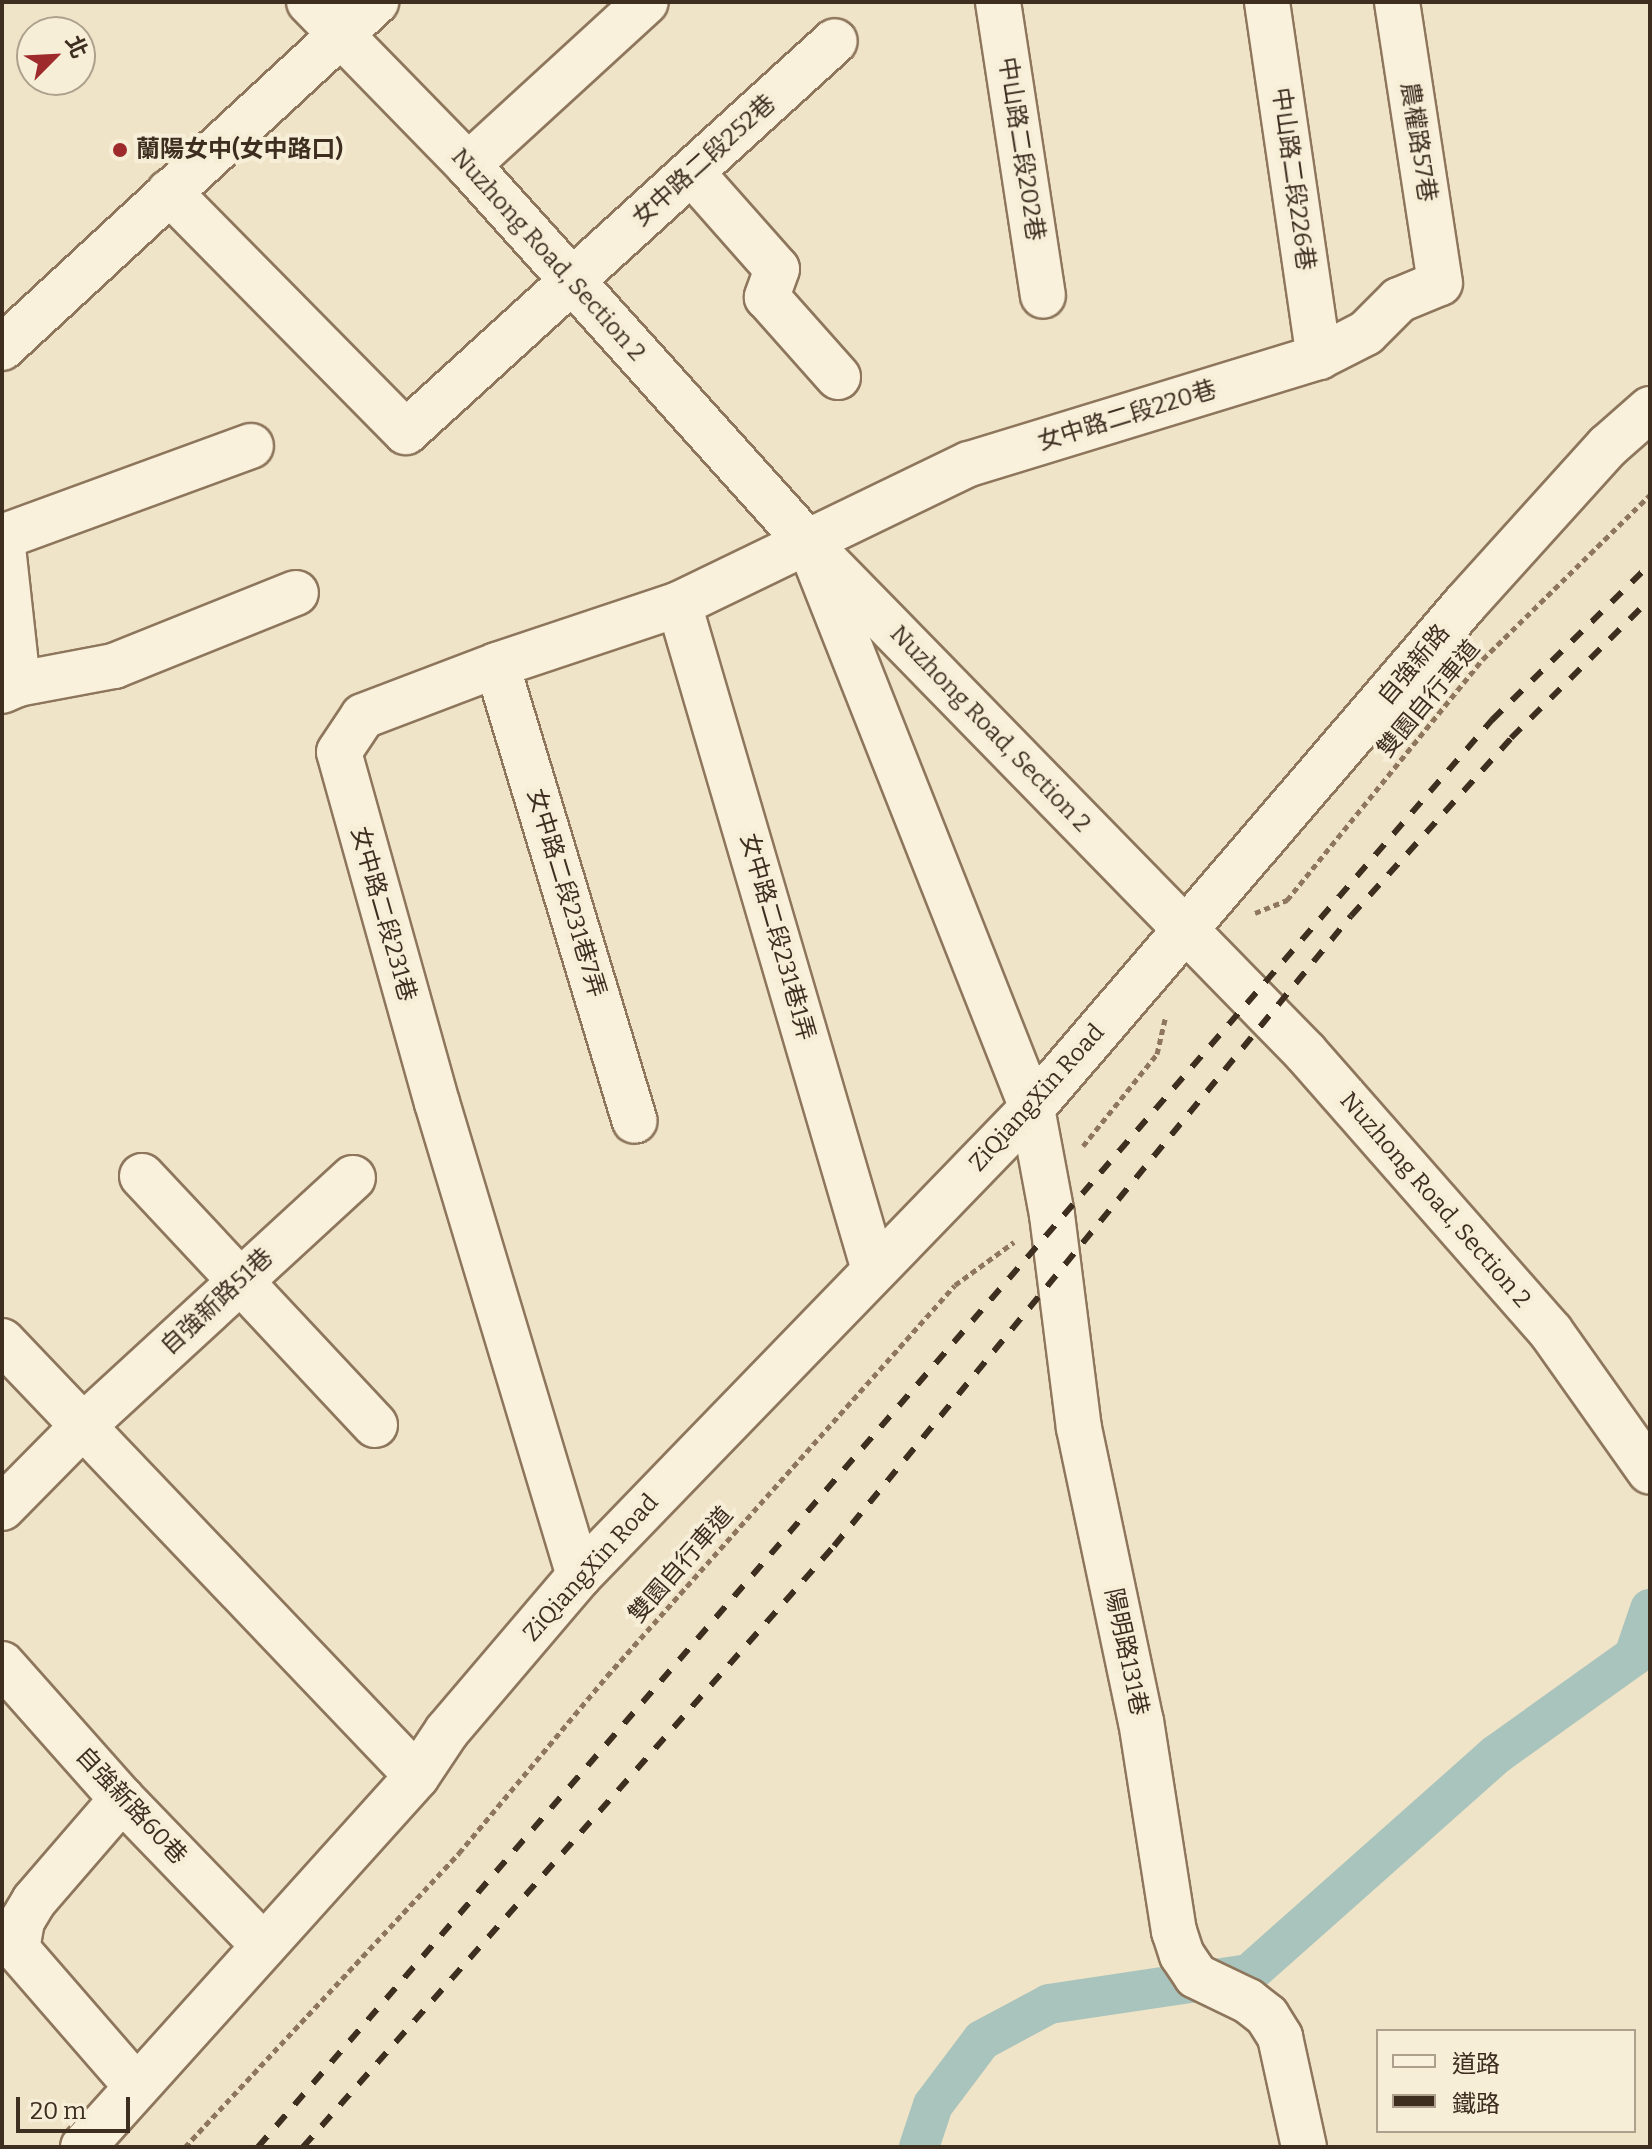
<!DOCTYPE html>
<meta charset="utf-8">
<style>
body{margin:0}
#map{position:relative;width:1652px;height:2149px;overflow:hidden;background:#f0e4c8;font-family:Bitter,"Noto Sans TC",serif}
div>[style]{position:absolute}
.canal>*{height:40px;margin:-20px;padding:0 20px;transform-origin:20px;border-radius:20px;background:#a9c4bc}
.path>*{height:5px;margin-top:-2.5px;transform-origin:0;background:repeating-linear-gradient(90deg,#8d765c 0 6px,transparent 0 10px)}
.roads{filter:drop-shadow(2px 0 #8d765c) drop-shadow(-2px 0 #8d765c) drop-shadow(0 2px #8d765c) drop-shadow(0 -2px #8d765c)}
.minor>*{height:44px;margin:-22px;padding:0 22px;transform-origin:22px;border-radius:22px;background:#faf1dc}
.rail>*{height:6px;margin-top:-3px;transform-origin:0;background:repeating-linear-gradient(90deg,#3d2e20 0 14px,transparent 0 28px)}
.dots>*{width:22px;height:22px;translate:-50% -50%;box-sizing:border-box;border:4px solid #f7eed8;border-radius:50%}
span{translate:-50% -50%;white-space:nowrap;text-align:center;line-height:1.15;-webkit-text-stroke:8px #f7eed8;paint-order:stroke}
.street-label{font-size:24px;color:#3d2e20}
.poi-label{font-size:24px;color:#3d2e20;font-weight:700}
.left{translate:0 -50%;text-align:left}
.frame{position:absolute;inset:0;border:4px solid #3d2e20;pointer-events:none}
.legend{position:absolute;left:1376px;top:2029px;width:260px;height:104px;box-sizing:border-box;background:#f7eed8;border:2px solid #ada18e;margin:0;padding:10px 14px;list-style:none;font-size:24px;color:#3d2e20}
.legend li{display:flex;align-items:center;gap:16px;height:40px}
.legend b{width:40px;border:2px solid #ada18e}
.north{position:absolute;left:16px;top:16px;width:80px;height:80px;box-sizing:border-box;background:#f7eed8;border:2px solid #ada18e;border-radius:50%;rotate:66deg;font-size:22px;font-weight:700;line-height:32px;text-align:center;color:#3d2e20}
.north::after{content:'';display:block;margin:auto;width:28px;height:36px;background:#9e2a2b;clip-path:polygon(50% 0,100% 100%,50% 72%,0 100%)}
.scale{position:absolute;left:16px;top:2097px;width:114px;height:36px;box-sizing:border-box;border:4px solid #3d2e20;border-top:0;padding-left:10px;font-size:24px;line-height:28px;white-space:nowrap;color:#3d2e20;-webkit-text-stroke:6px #f7eed8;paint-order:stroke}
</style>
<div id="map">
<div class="canal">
<i style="left:919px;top:2147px;width:44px;rotate:-71.6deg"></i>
<i style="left:933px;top:2105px;width:81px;rotate:-53deg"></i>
<i style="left:982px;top:2040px;width:76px;rotate:-28.2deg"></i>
<i style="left:1049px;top:2004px;width:202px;rotate:-8.5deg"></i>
<i style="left:1249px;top:1974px;width:332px;rotate:-41.6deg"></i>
<i style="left:1497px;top:1754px;width:168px;rotate:-35.6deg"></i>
<i style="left:1634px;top:1656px;width:50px;rotate:-71.2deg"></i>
</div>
<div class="path">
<i style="left:1255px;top:913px;width:35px;rotate:-22deg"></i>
<i style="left:1287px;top:900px;width:311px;rotate:-50.9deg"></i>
<i style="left:1483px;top:659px;width:234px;rotate:-44.5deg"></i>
<i style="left:1083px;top:1146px;width:118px;rotate:-51.2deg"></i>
<i style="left:1157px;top:1054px;width:36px;rotate:-77deg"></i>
<i style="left:185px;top:2147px;width:402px;rotate:-47deg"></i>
<i style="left:459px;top:1853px;width:231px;rotate:-50.1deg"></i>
<i style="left:607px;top:1676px;width:523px;rotate:-48.33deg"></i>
<i style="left:955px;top:1285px;width:73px;rotate:-36.1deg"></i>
</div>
<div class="roads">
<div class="minor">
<i style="left:309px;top:2px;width:228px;rotate:45.7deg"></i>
<i style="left:468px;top:165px;width:510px;rotate:48.02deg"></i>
<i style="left:809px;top:544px;width:711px;rotate:45.68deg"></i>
<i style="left:1306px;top:1053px;width:371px;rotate:48.7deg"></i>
<i style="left:1551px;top:1332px;width:171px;rotate:54.7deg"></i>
<i style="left:998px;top:2px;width:297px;rotate:81.3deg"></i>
<i style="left:1267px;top:2px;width:359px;rotate:81.7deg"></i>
<i style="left:468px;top:165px;width:241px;rotate:-42.5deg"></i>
<i style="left:692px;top:173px;width:128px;rotate:48.5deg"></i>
<i style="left:777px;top:269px;width:30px;rotate:110deg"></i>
<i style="left:767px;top:297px;width:107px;rotate:48.4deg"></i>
<i style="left:169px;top:192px;width:337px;rotate:45.4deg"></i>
<i style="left:406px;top:432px;width:580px;rotate:-42.35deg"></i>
<i style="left:2px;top:348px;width:510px;rotate:-42.77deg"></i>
<i style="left:2px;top:537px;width:265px;rotate:-20.1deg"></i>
<i style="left:2px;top:538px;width:147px;rotate:83.7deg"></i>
<i style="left:816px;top:561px;width:588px;rotate:68.45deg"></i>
<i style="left:1032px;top:1108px;width:109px;rotate:79.4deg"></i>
<i style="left:1052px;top:1215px;width:215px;rotate:82.8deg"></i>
<i style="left:1079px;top:1428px;width:299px;rotate:78.1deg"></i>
<i style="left:1141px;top:1721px;width:213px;rotate:81.1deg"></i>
<i style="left:1174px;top:1931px;width:25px;rotate:72deg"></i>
<i style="left:1182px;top:1955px;width:25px;rotate:56deg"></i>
<i style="left:1196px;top:1976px;width:58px;rotate:25.7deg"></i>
<i style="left:1248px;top:2001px;width:24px;rotate:38deg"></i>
<i style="left:1267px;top:2016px;width:25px;rotate:58deg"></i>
<i style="left:1280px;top:2037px;width:113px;rotate:77.7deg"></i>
<i style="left:679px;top:604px;width:694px;rotate:73.68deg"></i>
<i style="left:497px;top:665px;width:476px;rotate:73.2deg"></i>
<i style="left:2px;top:691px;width:17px;rotate:-24deg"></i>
<i style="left:18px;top:684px;width:98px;rotate:-10.6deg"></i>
<i style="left:114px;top:666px;width:196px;rotate:-21.9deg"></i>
<i style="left:142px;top:1176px;width:341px;rotate:46.9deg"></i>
<i style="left:2px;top:1341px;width:601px;rotate:46.35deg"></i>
<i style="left:417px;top:1776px;width:54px;rotate:-56.3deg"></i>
<i style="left:447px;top:1731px;width:204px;rotate:-49.6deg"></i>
<i style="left:579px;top:1576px;width:651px;rotate:-45.93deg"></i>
<i style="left:1032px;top:1108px;width:664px;rotate:-49.33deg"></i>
<i style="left:1465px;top:604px;width:213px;rotate:-47.9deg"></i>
<i style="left:1608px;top:446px;width:56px;rotate:-41.4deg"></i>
<i style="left:2px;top:1508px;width:114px;rotate:-45.4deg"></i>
<i style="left:82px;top:1427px;width:368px;rotate:-42.6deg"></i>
<i style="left:579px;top:1576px;width:494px;rotate:-106.7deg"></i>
<i style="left:437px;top:1103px;width:364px;rotate:-105.6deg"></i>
<i style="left:339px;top:752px;width:43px;rotate:-56.3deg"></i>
<i style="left:363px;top:716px;width:143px;rotate:-20.8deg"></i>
<i style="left:497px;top:665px;width:192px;rotate:-18.5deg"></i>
<i style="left:679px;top:604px;width:322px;rotate:-25.8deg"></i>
<i style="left:969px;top:464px;width:366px;rotate:-17deg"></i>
<i style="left:1319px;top:357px;width:53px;rotate:-27.1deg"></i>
<i style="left:1366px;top:333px;width:47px;rotate:-45deg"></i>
<i style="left:1399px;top:300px;width:44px;rotate:-22.5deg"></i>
<i style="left:1440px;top:283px;width:284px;rotate:-98.7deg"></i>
<i style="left:2px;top:1664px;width:181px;rotate:48.4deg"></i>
<i style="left:122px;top:1799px;width:203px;rotate:46deg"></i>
<i style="left:122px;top:1799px;width:135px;rotate:130.8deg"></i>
<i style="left:34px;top:1901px;width:23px;rotate:121deg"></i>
<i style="left:22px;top:1921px;width:28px;rotate:100deg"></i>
<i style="left:17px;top:1949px;width:181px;rotate:49deg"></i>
<i style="left:83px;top:2147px;width:499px;rotate:-48deg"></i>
</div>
</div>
<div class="rail">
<i style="left:258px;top:2147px;width:1887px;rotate:-49.15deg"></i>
<i style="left:1492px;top:720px;width:222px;rotate:-44.6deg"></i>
<i style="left:303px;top:2147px;width:802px;rotate:-48.54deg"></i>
<i style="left:834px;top:1546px;width:815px;rotate:-50.63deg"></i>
<i style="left:1351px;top:916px;width:239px;rotate:-48deg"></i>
<i style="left:1511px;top:738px;width:197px;rotate:-45deg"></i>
</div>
<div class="dots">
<i style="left:120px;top:150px;background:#9e2a2b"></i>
</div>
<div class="street-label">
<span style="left:1418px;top:142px;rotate:81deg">農權路57巷</span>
<span style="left:1021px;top:149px;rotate:81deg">中山路二段202巷</span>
<span style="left:704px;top:161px;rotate:-42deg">女中路二段252巷</span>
<span style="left:1293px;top:179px;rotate:82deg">中山路二段226巷</span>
<span style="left:548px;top:255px;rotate:48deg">Nuzhong Road, Section 2</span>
<span style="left:1127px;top:416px;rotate:-17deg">女中路二段220巷</span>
<span style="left:1414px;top:665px;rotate:-50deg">自強新路</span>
<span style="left:1429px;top:699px;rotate:-50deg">雙園自行車道</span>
<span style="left:990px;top:729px;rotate:46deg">Nuzhong Road, Section 2</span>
<span style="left:566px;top:893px;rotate:73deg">女中路二段231巷7弄</span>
<span style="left:383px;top:914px;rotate:74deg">女中路二段231巷</span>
<span style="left:777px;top:937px;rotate:74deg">女中路二段231巷1弄</span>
<span style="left:1037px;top:1098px;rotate:-48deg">ZiQiangXin Road</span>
<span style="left:1435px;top:1200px;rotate:49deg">Nuzhong Road, Section 2</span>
<span style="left:217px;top:1302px;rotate:-43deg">自強新路51巷</span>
<span style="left:681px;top:1565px;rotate:-49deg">雙園自行車道</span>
<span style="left:591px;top:1568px;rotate:-48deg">ZiQiangXin Road</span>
<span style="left:1126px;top:1652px;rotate:78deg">陽明路131巷</span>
<span style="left:131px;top:1806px;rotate:47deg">自強新路60巷</span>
</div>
<div class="poi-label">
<span class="left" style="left:136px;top:150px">蘭陽女中(女中路口)</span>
</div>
<div class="frame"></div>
<ul class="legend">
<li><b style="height:10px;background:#faf1dc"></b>道路</li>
<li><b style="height:10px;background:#3d2e20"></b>鐵路</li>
</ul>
<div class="north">北</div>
<div class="scale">20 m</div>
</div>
